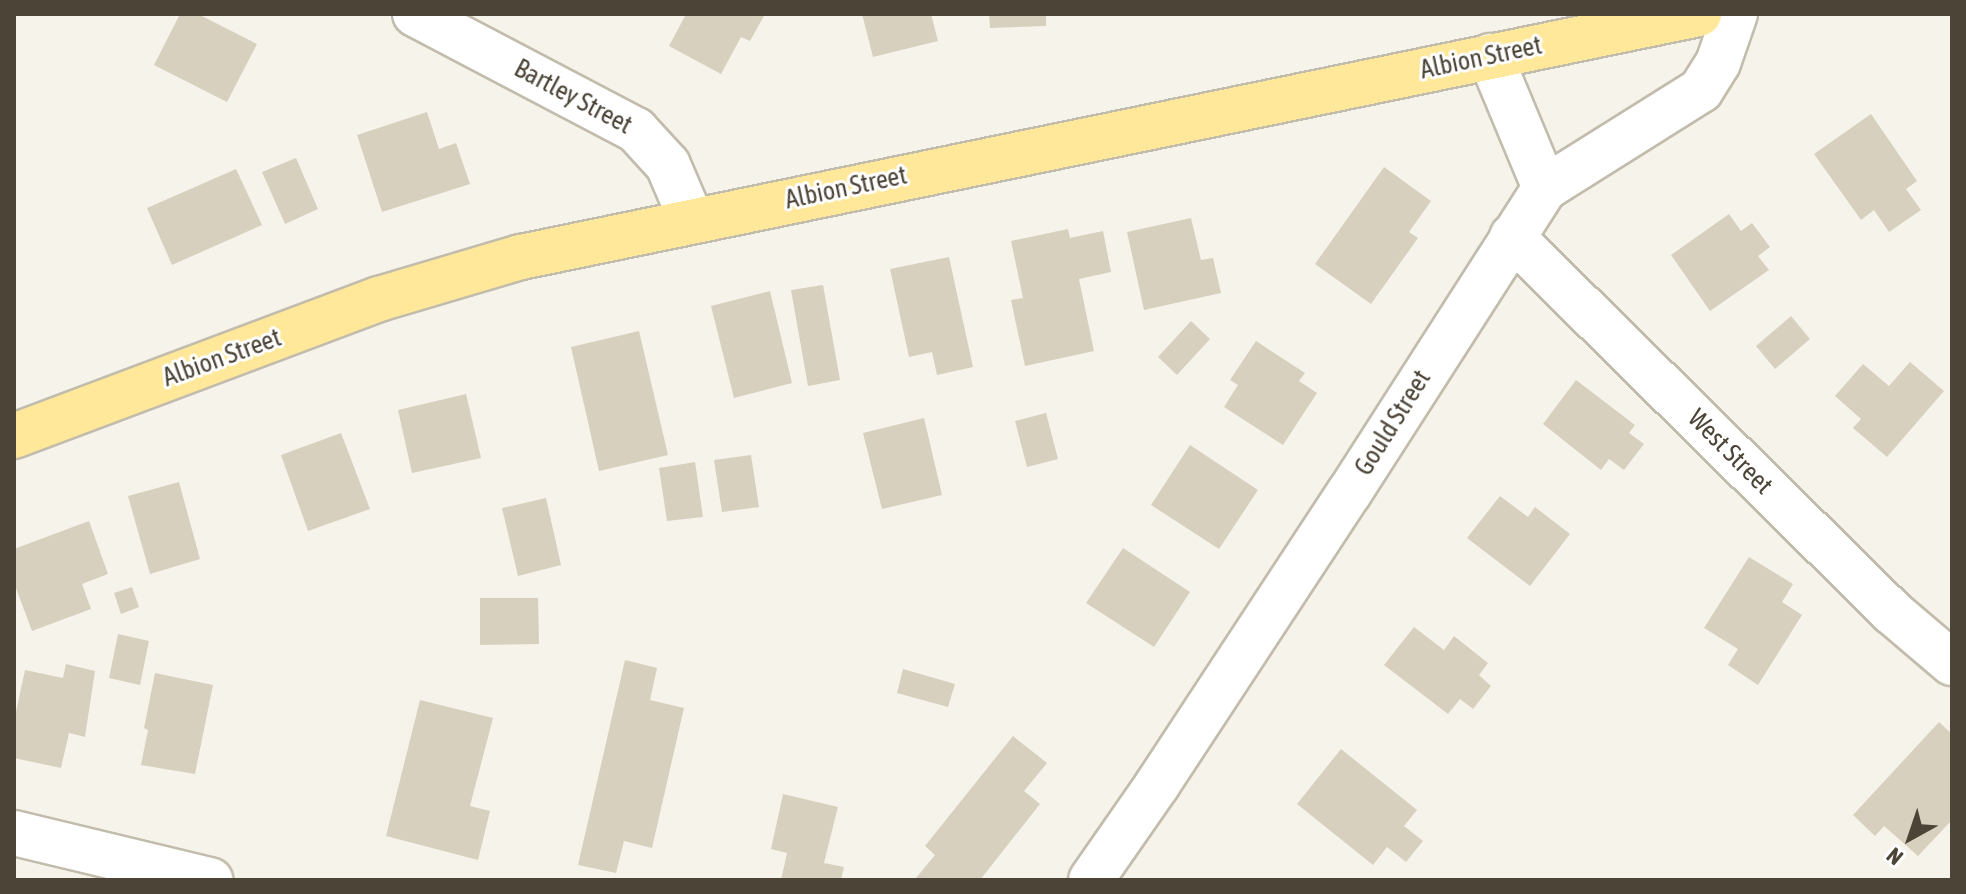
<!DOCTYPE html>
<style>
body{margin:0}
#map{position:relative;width:1966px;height:894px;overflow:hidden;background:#f6f3ea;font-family:"Asap Condensed",sans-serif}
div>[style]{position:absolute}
.building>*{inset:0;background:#d8d0bf}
.roads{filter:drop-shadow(2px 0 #c2bcac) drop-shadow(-2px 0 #c2bcac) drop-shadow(0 2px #c2bcac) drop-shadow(0 -2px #c2bcac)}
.minor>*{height:44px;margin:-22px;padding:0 22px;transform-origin:22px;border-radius:22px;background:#fff}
.major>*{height:44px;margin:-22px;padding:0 22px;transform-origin:22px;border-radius:22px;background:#ffe89a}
span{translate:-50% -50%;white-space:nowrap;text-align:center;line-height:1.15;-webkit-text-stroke:6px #fff;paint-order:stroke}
.street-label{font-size:26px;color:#4b4437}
.frame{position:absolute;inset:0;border:16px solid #4b4437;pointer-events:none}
.north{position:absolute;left:1870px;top:798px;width:80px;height:80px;-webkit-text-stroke:6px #fff;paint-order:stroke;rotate:220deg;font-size:22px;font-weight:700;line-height:32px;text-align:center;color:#4b4437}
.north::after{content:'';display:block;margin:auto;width:28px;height:36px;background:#4b4437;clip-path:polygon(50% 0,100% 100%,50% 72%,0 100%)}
</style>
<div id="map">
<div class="building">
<i style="clip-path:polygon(180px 14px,198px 14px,257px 44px,227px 102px,154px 65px)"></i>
<i style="clip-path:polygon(686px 14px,765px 14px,750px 41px,741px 37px,721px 74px,669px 46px)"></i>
<i style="clip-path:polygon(862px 14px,931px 14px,938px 41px,873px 57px)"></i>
<i style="clip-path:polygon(989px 14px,1046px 14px,1046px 26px,990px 28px)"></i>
<i style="clip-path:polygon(427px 112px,439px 149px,456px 143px,470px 184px,382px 212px,357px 135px)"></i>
<i style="clip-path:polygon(1871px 114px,1917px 181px,1906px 189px,1921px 210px,1889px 232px,1874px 210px,1861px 220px,1814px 154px)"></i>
<i style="clip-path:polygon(296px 158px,318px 209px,285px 224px,262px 172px)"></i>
<i style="clip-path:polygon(1384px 167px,1431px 201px,1409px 232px,1418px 238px,1371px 304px,1315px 264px)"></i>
<i style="clip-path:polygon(236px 169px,262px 225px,172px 265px,147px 208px)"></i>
<i style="clip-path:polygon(1729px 214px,1741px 231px,1752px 223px,1770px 247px,1758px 256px,1769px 270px,1710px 311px,1671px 255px)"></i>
<i style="clip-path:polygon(1191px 218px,1201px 260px,1213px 258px,1221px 293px,1144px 310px,1127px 232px)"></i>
<i style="clip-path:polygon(1068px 229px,1070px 238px,1103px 231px,1111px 272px,1079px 279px,1094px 351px,1025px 366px,1011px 300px,1023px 298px,1011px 241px)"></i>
<i style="clip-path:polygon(949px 257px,973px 367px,937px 375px,932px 352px,909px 357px,890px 269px)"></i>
<i style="clip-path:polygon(823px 285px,840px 380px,808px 386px,791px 290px)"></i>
<i style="clip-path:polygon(770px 291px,792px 383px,734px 398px,711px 306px)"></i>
<i style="clip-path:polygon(1791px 316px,1810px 339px,1775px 369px,1756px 346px)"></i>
<i style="clip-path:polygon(1191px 321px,1210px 339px,1177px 375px,1158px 357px)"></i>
<i style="clip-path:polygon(639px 331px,668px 455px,599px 471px,571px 347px)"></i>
<i style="clip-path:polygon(1256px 341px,1305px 373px,1299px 381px,1317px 393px,1283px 445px,1224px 407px,1238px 385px,1230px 380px)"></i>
<i style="clip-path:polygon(1910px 362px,1944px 391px,1887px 457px,1853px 428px,1861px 419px,1835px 396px,1863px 364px,1889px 386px)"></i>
<i style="clip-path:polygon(1576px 380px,1635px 425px,1629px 433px,1644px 444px,1624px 470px,1609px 459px,1601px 470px,1543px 424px)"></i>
<i style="clip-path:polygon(466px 394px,481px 458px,412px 473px,398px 410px)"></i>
<i style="clip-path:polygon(1046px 413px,1058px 459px,1027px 467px,1015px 421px)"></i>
<i style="clip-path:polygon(924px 418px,942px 495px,882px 509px,863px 433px)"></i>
<i style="clip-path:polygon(341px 433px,370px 509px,308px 531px,281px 455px)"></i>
<i style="clip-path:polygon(1190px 445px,1258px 490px,1219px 549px,1151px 505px)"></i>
<i style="clip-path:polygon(751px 455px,759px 507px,722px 512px,714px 460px)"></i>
<i style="clip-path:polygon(695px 462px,703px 517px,667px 521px,659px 468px)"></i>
<i style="clip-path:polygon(179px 482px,200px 559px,150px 574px,128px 496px)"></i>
<i style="clip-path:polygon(1500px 496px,1528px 517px,1535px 507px,1570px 534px,1530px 586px,1467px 538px)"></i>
<i style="clip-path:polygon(546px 498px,561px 565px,518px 576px,502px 508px)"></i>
<i style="clip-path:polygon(89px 521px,108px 574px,82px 584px,91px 609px,32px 631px,14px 583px,14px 549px)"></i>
<i style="clip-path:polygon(1123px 548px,1190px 592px,1154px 647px,1086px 603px)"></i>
<i style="clip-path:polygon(1749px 557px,1793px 584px,1782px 602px,1802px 615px,1758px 685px,1728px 665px,1738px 649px,1704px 628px)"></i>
<i style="clip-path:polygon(132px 587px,139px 607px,121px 614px,114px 593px)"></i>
<i style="clip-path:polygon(480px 598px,538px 598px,539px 644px,480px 645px)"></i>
<i style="clip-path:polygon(1414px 627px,1444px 650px,1454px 636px,1488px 663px,1479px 675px,1491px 686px,1473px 709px,1460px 699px,1448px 714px,1384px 665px)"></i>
<i style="clip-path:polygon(118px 634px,149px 641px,140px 685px,109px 678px)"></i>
<i style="clip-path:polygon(625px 660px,657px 668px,650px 700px,684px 708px,652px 848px,624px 841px,616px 873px,578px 865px)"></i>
<i style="clip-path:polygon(66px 664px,95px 671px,85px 737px,69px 733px,61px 768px,14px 758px,14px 721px,25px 670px,63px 678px)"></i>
<i style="clip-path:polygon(903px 669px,955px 684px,948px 707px,897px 693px)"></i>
<i style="clip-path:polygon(155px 673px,213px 685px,195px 774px,141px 765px,148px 730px,144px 728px)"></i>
<i style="clip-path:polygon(420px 700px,493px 718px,470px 806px,490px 811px,478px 860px,386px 836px)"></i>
<i style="clip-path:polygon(1939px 722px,1952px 734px,1952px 820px,1918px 856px,1884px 826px,1875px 836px,1853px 815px)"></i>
<i style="clip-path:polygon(1013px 736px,1047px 763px,1024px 791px,1040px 804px,980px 880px,918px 880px,916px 878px,935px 855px,925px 846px)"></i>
<i style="clip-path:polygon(1341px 749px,1417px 810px,1404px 826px,1423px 841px,1406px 862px,1387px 847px,1373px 865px,1297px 804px)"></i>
<i style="clip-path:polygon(783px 794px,838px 807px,824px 863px,844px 867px,841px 880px,781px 880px,787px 853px,771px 849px)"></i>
</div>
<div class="roads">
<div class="minor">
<i style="left:415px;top:14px;width:250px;rotate:27.7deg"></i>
<i style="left:636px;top:130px;width:47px;rotate:47.6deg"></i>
<i style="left:668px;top:165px;width:59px;rotate:66.9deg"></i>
<i style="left:1490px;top:56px;width:143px;rotate:67.4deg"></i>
<i style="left:1512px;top:237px;width:534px;rotate:44.62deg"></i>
<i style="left:1892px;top:612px;width:79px;rotate:40.4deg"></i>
<i style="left:14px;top:833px;width:202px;rotate:13.5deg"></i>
<i style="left:1091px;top:880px;width:116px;rotate:-55.2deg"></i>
<i style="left:1157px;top:785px;width:349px;rotate:-56.7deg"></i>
<i style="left:1349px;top:493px;width:363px;rotate:-57.3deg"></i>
<i style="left:1545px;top:188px;width:184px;rotate:-32.1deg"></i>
<i style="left:1701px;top:90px;width:32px;rotate:-58deg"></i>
<i style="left:1718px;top:63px;width:52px;rotate:-70.9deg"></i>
</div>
<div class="major">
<i style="left:14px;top:436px;width:390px;rotate:-20.6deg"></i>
<i style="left:379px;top:299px;width:148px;rotate:-16.5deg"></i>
<i style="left:521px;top:257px;width:1203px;rotate:-11.66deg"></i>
</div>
</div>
<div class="street-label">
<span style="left:1481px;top:58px;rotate:-12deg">Albion Street</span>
<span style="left:573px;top:97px;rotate:28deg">Bartley Street</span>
<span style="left:846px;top:188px;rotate:-12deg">Albion Street</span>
<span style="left:222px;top:358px;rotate:-20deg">Albion Street</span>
<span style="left:1393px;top:423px;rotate:-58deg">Gould Street</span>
<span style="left:1730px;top:452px;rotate:45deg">West Street</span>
</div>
<div class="frame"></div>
<div class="north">N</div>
</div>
